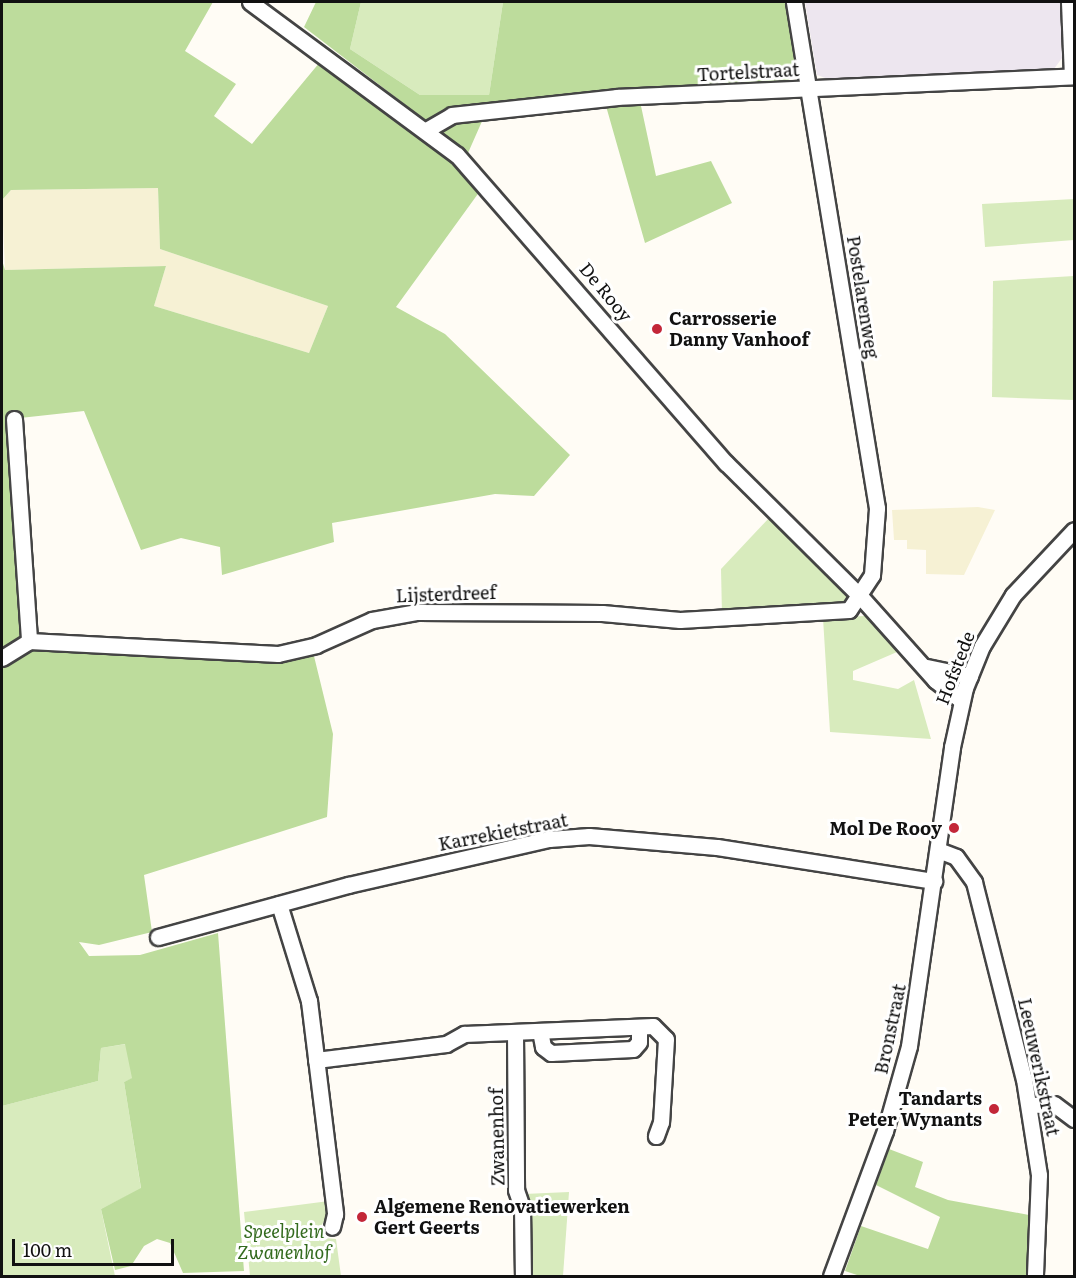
<!DOCTYPE html>
<style>
body{margin:0}
#map{position:relative;width:1076px;height:1278px;overflow:hidden;background:#fffcf5;font-family:Literata,serif}
div>[style]{position:absolute}
.industrial>*{inset:0;background:#ede6ef}
.farmland>*{inset:0;background:#f6f1d4}
.green>*{inset:0;background:#d8ebbd}
.forest>*{inset:0;background:#bddc9c}
.roads{filter:drop-shadow(2px 0 #444) drop-shadow(-2px 0 #444) drop-shadow(0 2px #444) drop-shadow(0 -2px #444)}
.minor>*{height:15px;margin:-7.5px;padding:0 7.5px;transform-origin:7.5px;border-radius:7.5px;background:#fff}
.dots>*{width:16px;height:16px;translate:-50% -50%;box-sizing:border-box;border:3px solid #fff;border-radius:50%}
span{translate:-50% -50%;white-space:nowrap;text-align:center;line-height:1.15;-webkit-text-stroke:6px #fff;paint-order:stroke}
.street-label{font-size:18px;color:#111}
.poi-label{font-size:18px;color:#111;font-weight:700}
.left{translate:0 -50%;text-align:left}
.right{translate:-100% -50%;text-align:right}
.park-label{font-size:18px;color:#346b1f;font-style:italic}
.frame{position:absolute;inset:0;border:3px solid #111;pointer-events:none}
.scale{position:absolute;left:12px;top:1239px;width:162px;height:27px;box-sizing:border-box;border:3px solid #111;border-top:0;padding-left:8px;font-size:18px;line-height:21px;white-space:nowrap;color:#111;-webkit-text-stroke:4px #fff;paint-order:stroke}
</style>
<div id="map">
<div class="industrial">
<i style="clip-path:polygon(805px 2px,1060px 2px,1062px 58px,1054px 69px,831px 80px,817px 75px)"></i>
</div>
<div class="farmland">
<i style="clip-path:polygon(158px 188px,160px 249px,328px 306px,309px 353px,154px 306px,166px 266px,5px 270px,2px 200px,11px 190px)"></i>
<i style="clip-path:polygon(978px 507px,995px 510px,964px 575px,926px 574px,926px 550px,907px 549px,907px 540px,894px 540px,892px 510px)"></i>
</div>
<div class="green">
<i style="clip-path:polygon(361px 2px,503px 2px,489px 95px,420px 95px,350px 49px)"></i>
<i style="clip-path:polygon(1074px 199px,1074px 240px,985px 247px,982px 204px)"></i>
<i style="clip-path:polygon(1074px 276px,1074px 400px,992px 397px,993px 281px)"></i>
<i style="clip-path:polygon(769px 518px,849px 598px,843px 605px,722px 615px,721px 569px)"></i>
<i style="clip-path:polygon(865px 616px,897px 652px,853px 671px,853px 680px,898px 689px,914px 680px,931px 739px,830px 732px,823px 618px)"></i>
<i style="clip-path:polygon(126px 1044px,133px 1078px,124px 1082px,141px 1189px,101px 1209px,115px 1276px,2px 1276px,2px 1106px,98px 1081px,101px 1048px)"></i>
<i style="clip-path:polygon(569px 1192px,563px 1276px,528px 1276px,524px 1194px)"></i>
<i style="clip-path:polygon(329px 1201px,328px 1216px,320px 1227px,325px 1238px,336px 1239px,341px 1276px,250px 1276px,244px 1212px)"></i>
</div>
<div class="forest">
<i style="clip-path:polygon(2px 2px,213px 2px,185px 51px,236px 84px,214px 116px,252px 144px,320px 62px,443px 153px,480px 191px,396px 307px,445px 334px,570px 455px,534px 496px,495px 494px,332px 523px,334px 542px,222px 575px,220px 547px,181px 538px,141px 550px,84px 411px,20px 418px,24px 626px,18px 639px,2px 652px,2px 260px,5px 270px,166px 266px,154px 306px,309px 353px,328px 306px,160px 249px,158px 188px,11px 190px,2px 200px)"></i>
<i style="clip-path:polygon(316px 2px,361px 2px,350px 49px,420px 95px,489px 95px,503px 2px,786px 2px,796px 72px,785px 83px,638px 92px,656px 176px,711px 161px,732px 203px,645px 243px,602px 92px,483px 119px,468px 153px,304px 27px)"></i>
<i style="clip-path:polygon(26px 649px,280px 660px,313px 652px,333px 734px,327px 817px,144px 875px,152px 932px,99px 945px,79px 942px,89px 956px,140px 955px,218px 933px,244px 1271px,183px 1273px,170px 1243px,157px 1239px,144px 1246px,131px 1266px,115px 1270px,101px 1209px,141px 1188px,124px 1082px,132px 1078px,125px 1044px,101px 1048px,98px 1081px,2px 1106px,2px 668px)"></i>
<i style="clip-path:polygon(889px 1149px,923px 1162px,915px 1187px,948px 1200px,1029px 1215px,1027px 1276px,860px 1276px,845px 1271px,861px 1226px,928px 1249px,940px 1217px,876px 1185px)"></i>
</div>
<div class="roads">
<div class="minor">
<i style="left:250px;top:2px;width:257px;rotate:36.5deg"></i>
<i style="left:457px;top:155px;width:409px;rotate:48.9deg"></i>
<i style="left:726px;top:463px;width:189px;rotate:44.8deg"></i>
<i style="left:860px;top:596px;width:113px;rotate:48.2deg"></i>
<i style="left:935px;top:680px;width:33px;rotate:38deg"></i>
<i style="left:1069px;top:2px;width:74px;rotate:87.7deg"></i>
<i style="left:428px;top:129px;width:28px;rotate:-30deg"></i>
<i style="left:452px;top:115px;width:166px;rotate:-6.2deg"></i>
<i style="left:617px;top:97px;width:457px;rotate:-2.6deg"></i>
<i style="left:14px;top:419px;width:223px;rotate:86.1deg"></i>
<i style="left:2px;top:658px;width:32px;rotate:-32deg"></i>
<i style="left:29px;top:641px;width:249px;rotate:3deg"></i>
<i style="left:278px;top:654px;width:39px;rotate:-13deg"></i>
<i style="left:316px;top:645px;width:61px;rotate:-24.1deg"></i>
<i style="left:372px;top:620px;width:46px;rotate:-10.1deg"></i>
<i style="left:417px;top:612px;width:185px;rotate:0.3deg"></i>
<i style="left:602px;top:613px;width:78px;rotate:5.1deg"></i>
<i style="left:680px;top:620px;width:169px;rotate:-3.4deg"></i>
<i style="left:849px;top:610px;width:42px;rotate:-56.7deg"></i>
<i style="left:872px;top:575px;width:67px;rotate:-85.7deg"></i>
<i style="left:877px;top:508px;width:513px;rotate:-99.32deg"></i>
<i style="left:927px;top:667px;width:44px;rotate:11.8deg"></i>
<i style="left:938px;top:850px;width:19px;rotate:21deg"></i>
<i style="left:956px;top:857px;width:31px;rotate:54deg"></i>
<i style="left:974px;top:882px;width:203px;rotate:75.8deg"></i>
<i style="left:1024px;top:1079px;width:97px;rotate:81.1deg"></i>
<i style="left:1039px;top:1175px;width:101px;rotate:92.3deg"></i>
<i style="left:279px;top:904px;width:102px;rotate:72.8deg"></i>
<i style="left:309px;top:1001px;width:215px;rotate:83deg"></i>
<i style="left:335px;top:1214px;width:13px;rotate:103deg"></i>
<i style="left:158px;top:937px;width:197px;rotate:-15.3deg"></i>
<i style="left:348px;top:885px;width:206px;rotate:-12.9deg"></i>
<i style="left:549px;top:839px;width:40px;rotate:-4.3deg"></i>
<i style="left:589px;top:836px;width:128px;rotate:4.9deg"></i>
<i style="left:717px;top:847px;width:220px;rotate:8.9deg"></i>
<i style="left:540px;top:1031px;width:16px;rotate:79deg"></i>
<i style="left:543px;top:1047px;width:10px;rotate:37deg"></i>
<i style="left:551px;top:1053px;width:82px;rotate:-2.8deg"></i>
<i style="left:633px;top:1049px;width:9px;rotate:-49deg"></i>
<i style="left:639px;top:1042px;width:15px;rotate:-90deg"></i>
<i style="left:515px;top:1032px;width:158px;rotate:89.6deg"></i>
<i style="left:516px;top:1190px;width:18px;rotate:71deg"></i>
<i style="left:522px;top:1207px;width:69px;rotate:89.2deg"></i>
<i style="left:316px;top:1060px;width:131px;rotate:-7deg"></i>
<i style="left:446px;top:1044px;width:21px;rotate:-29deg"></i>
<i style="left:464px;top:1034px;width:189px;rotate:-2.4deg"></i>
<i style="left:653px;top:1026px;width:18px;rotate:45deg"></i>
<i style="left:666px;top:1039px;width:83px;rotate:93.4deg"></i>
<i style="left:661px;top:1122px;width:15px;rotate:110deg"></i>
<i style="left:1030px;top:1105px;width:24px;rotate:-2deg"></i>
<i style="left:1054px;top:1104px;width:25px;rotate:37deg"></i>
<i style="left:831px;top:1276px;width:155px;rotate:-69.6deg"></i>
<i style="left:885px;top:1131px;width:88px;rotate:-74.2deg"></i>
<i style="left:909px;top:1046px;width:302px;rotate:-81.8deg"></i>
<i style="left:952px;top:747px;width:60px;rotate:-77.6deg"></i>
<i style="left:965px;top:688px;width:45px;rotate:-68deg"></i>
<i style="left:982px;top:646px;width:60px;rotate:-58.7deg"></i>
<i style="left:1013px;top:595px;width:89px;rotate:-46.8deg"></i>
</div>
</div>
<div class="dots">
<i style="left:657px;top:329px;background:#c32739"></i>
<i style="left:954px;top:828px;background:#c32739"></i>
<i style="left:994px;top:1109px;background:#c32739"></i>
<i style="left:362px;top:1217px;background:#c32739"></i>
</div>
<div class="street-label">
<span style="left:748px;top:72px;rotate:-3deg">Tortelstraat</span>
<span style="left:606px;top:292px;rotate:50deg">De Rooy</span>
<span style="left:863px;top:297px;rotate:81deg">Postelarenweg</span>
<span style="left:446px;top:594px;rotate:-2deg">Lijsterdreef</span>
<span style="left:955px;top:668px;rotate:-69deg">Hofstede</span>
<span style="left:503px;top:832px;rotate:-11deg">Karrekietstraat</span>
<span style="left:890px;top:1029px;rotate:-78deg">Bronstraat</span>
<span style="left:1039px;top:1067px;rotate:78deg">Leeuwerikstraat</span>
<span style="left:497px;top:1137px;rotate:-91deg">Zwanenhof</span>
</div>
<div class="poi-label">
<span class="left" style="left:669px;top:329px">Carrosserie<br>Danny Vanhoof</span>
<span class="right" style="left:942px;top:828px">Mol De Rooy</span>
<span class="right" style="left:982px;top:1109px">Tandarts<br>Peter Wynants</span>
<span class="left" style="left:374px;top:1217px">Algemene Renovatiewerken<br>Gert Geerts</span>
</div>
<div class="park-label">
<span style="left:284px;top:1242px">Speelplein<br>Zwanenhof</span>
</div>
<div class="frame"></div>
<div class="scale">100 m</div>
</div>
